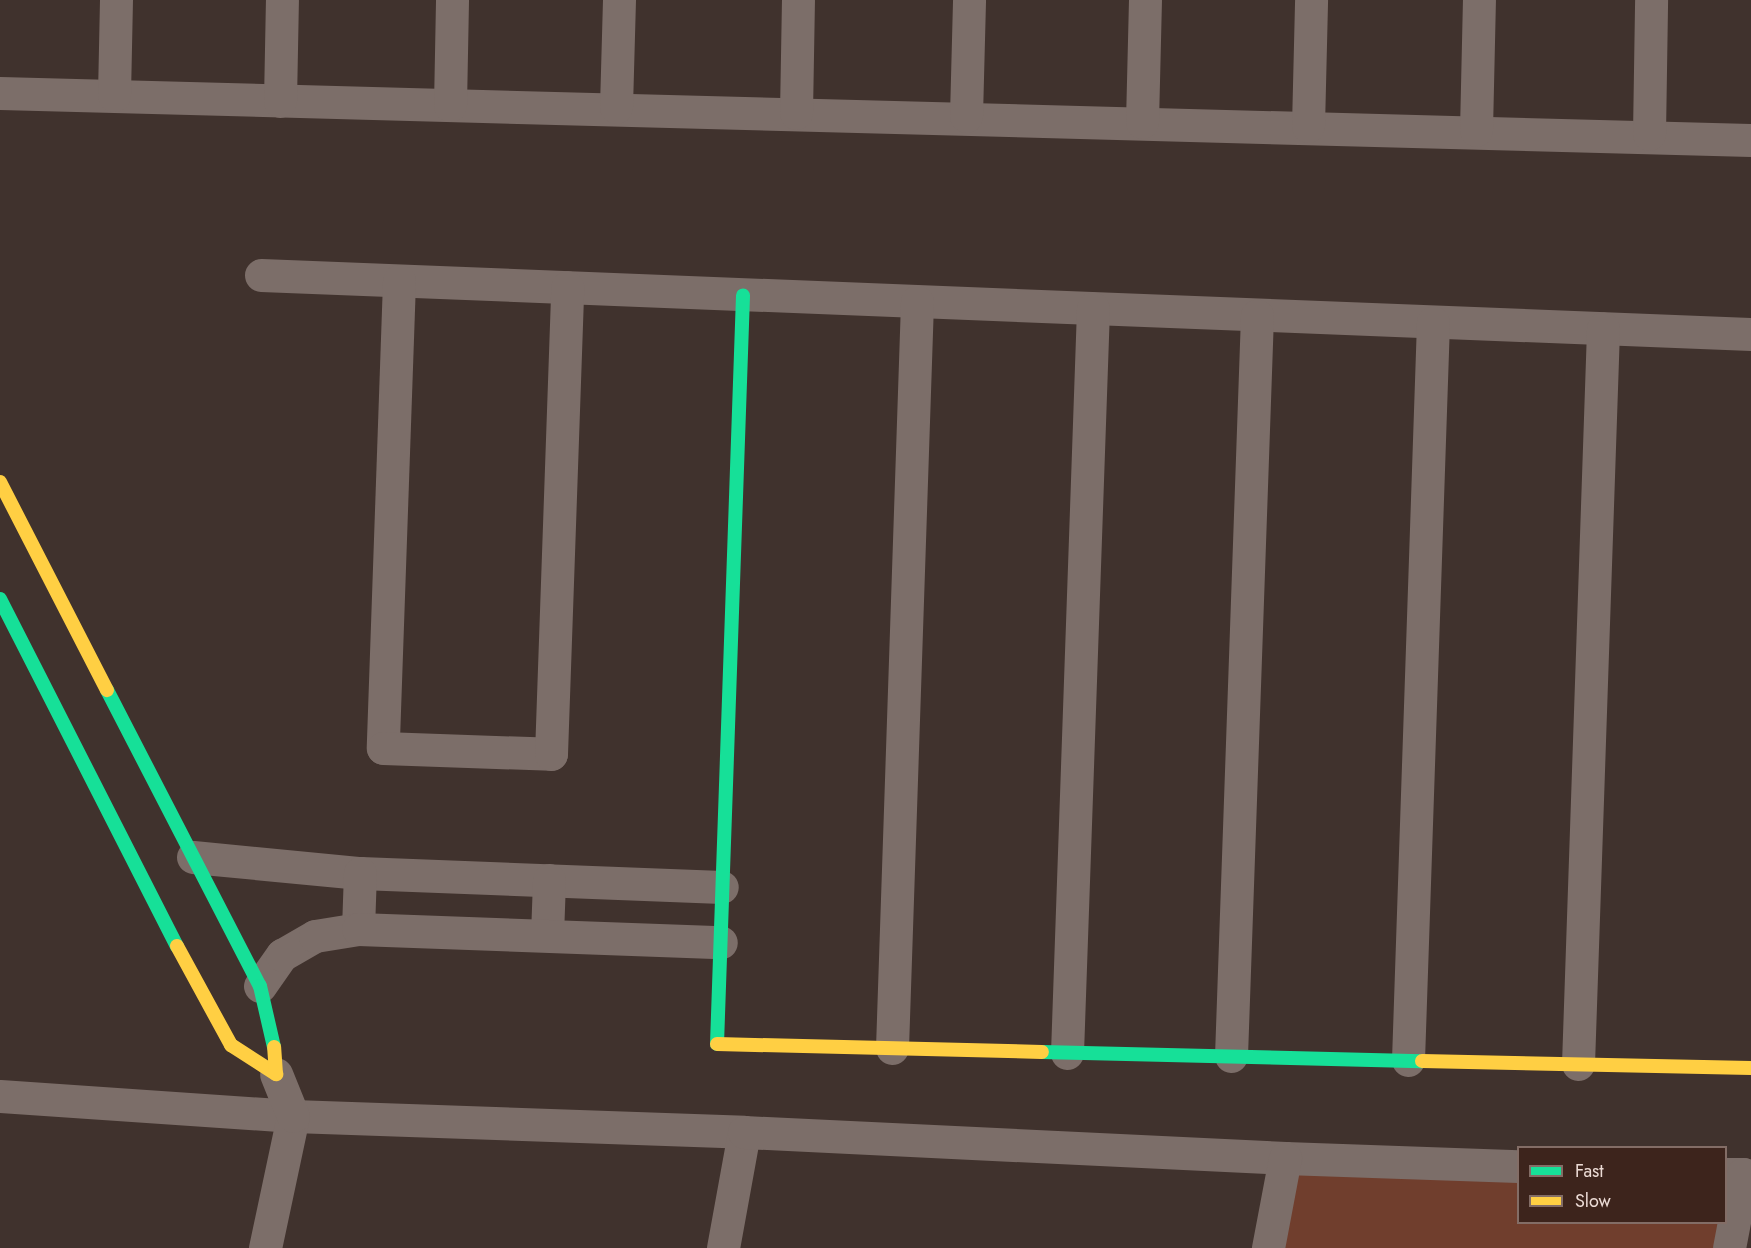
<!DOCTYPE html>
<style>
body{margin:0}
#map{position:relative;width:1751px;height:1248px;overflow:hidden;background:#40322d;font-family:Jost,sans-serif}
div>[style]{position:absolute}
.green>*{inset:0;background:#703e2d}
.street>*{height:33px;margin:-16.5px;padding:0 16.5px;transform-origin:16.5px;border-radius:16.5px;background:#7c6e69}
.fast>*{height:14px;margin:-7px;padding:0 7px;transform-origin:7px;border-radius:7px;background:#16e098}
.slow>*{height:14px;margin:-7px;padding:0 7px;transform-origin:7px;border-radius:7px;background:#ffcf43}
span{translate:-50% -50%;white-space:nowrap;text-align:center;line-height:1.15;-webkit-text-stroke:6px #3d241c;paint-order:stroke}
.legend{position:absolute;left:1517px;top:1146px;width:210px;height:78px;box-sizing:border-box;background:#3d241c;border:2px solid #836d66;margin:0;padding:8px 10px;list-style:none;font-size:18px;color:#ecdbd5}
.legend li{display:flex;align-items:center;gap:12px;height:30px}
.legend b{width:30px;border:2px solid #836d66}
</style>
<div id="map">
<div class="green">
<i style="clip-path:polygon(1285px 1158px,1518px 1166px,1518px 1222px,1726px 1222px,1729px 1248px,1268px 1248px)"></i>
</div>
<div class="street">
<i style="left:0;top:93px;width:1752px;rotate:1.54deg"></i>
<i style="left:114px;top:95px;width:95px;rotate:-88.8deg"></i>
<i style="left:280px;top:101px;width:101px;rotate:-88.9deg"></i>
<i style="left:450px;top:105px;width:105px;rotate:-88.9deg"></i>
<i style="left:616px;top:107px;width:107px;rotate:-88.4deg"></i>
<i style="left:796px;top:113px;width:113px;rotate:-89deg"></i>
<i style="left:966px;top:116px;width:116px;rotate:-88.5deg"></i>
<i style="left:1142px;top:122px;width:122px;rotate:-88.6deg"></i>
<i style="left:1308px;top:126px;width:126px;rotate:-88.6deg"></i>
<i style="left:1476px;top:130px;width:130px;rotate:-88.7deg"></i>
<i style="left:1649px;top:134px;width:134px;rotate:-89.1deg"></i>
<i style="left:261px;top:275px;width:1491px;rotate:2.27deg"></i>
<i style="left:399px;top:281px;width:467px;rotate:92deg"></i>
<i style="left:383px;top:748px;width:168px;rotate:2deg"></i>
<i style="left:551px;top:754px;width:467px;rotate:-88deg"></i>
<i style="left:193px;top:857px;width:168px;rotate:5.5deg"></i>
<i style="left:360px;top:873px;width:362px;rotate:2.2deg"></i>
<i style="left:358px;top:929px;width:56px;rotate:-88deg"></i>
<i style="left:547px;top:935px;width:55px;rotate:-87.9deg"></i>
<i style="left:260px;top:986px;width:38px;rotate:-55deg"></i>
<i style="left:282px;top:955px;width:38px;rotate:-30deg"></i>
<i style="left:315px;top:936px;width:44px;rotate:-9.2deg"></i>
<i style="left:358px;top:929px;width:363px;rotate:2.1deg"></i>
<i style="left:892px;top:1048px;width:747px;rotate:-88.08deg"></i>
<i style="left:1067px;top:1053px;width:745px;rotate:-88deg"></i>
<i style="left:1231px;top:1056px;width:741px;rotate:-87.99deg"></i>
<i style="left:1408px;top:1060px;width:738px;rotate:-88.06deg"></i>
<i style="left:1578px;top:1064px;width:736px;rotate:-88.05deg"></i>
<i style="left:0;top:1096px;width:294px;rotate:3.9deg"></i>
<i style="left:293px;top:1116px;width:451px;rotate:2deg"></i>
<i style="left:1285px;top:1158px;width:233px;rotate:2deg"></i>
<i style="left:1726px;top:1174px;width:17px"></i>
<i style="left:1743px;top:1174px;width:75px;rotate:100.7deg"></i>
<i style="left:265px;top:1248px;width:135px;rotate:-78deg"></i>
<i style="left:293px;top:1116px;width:45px;rotate:-112deg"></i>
<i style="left:723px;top:1248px;width:118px;rotate:-79.7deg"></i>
<i style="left:744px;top:1132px;width:542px;rotate:2.75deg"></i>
<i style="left:1285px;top:1158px;width:92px;rotate:100.7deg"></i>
</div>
<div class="fast">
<i style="left:0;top:599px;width:390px;rotate:63deg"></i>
<i style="left:107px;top:690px;width:333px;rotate:62.7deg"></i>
<i style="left:260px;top:986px;width:63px;rotate:77.1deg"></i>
<i style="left:717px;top:1044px;width:749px;rotate:-88.01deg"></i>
<i style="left:1042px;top:1052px;width:380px;rotate:1.4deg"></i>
</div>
<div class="slow">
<i style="left:0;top:482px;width:234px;rotate:62.8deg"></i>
<i style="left:177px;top:946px;width:113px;rotate:61.4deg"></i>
<i style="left:231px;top:1045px;width:54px;rotate:32.8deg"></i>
<i style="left:276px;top:1074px;width:27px;rotate:-94deg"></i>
<i style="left:717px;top:1044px;width:325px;rotate:1.4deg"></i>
<i style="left:1422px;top:1061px;width:329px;rotate:1.2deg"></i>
</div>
<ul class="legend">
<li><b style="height:8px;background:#16e098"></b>Fast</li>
<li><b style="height:8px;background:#ffcf43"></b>Slow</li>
</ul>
</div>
